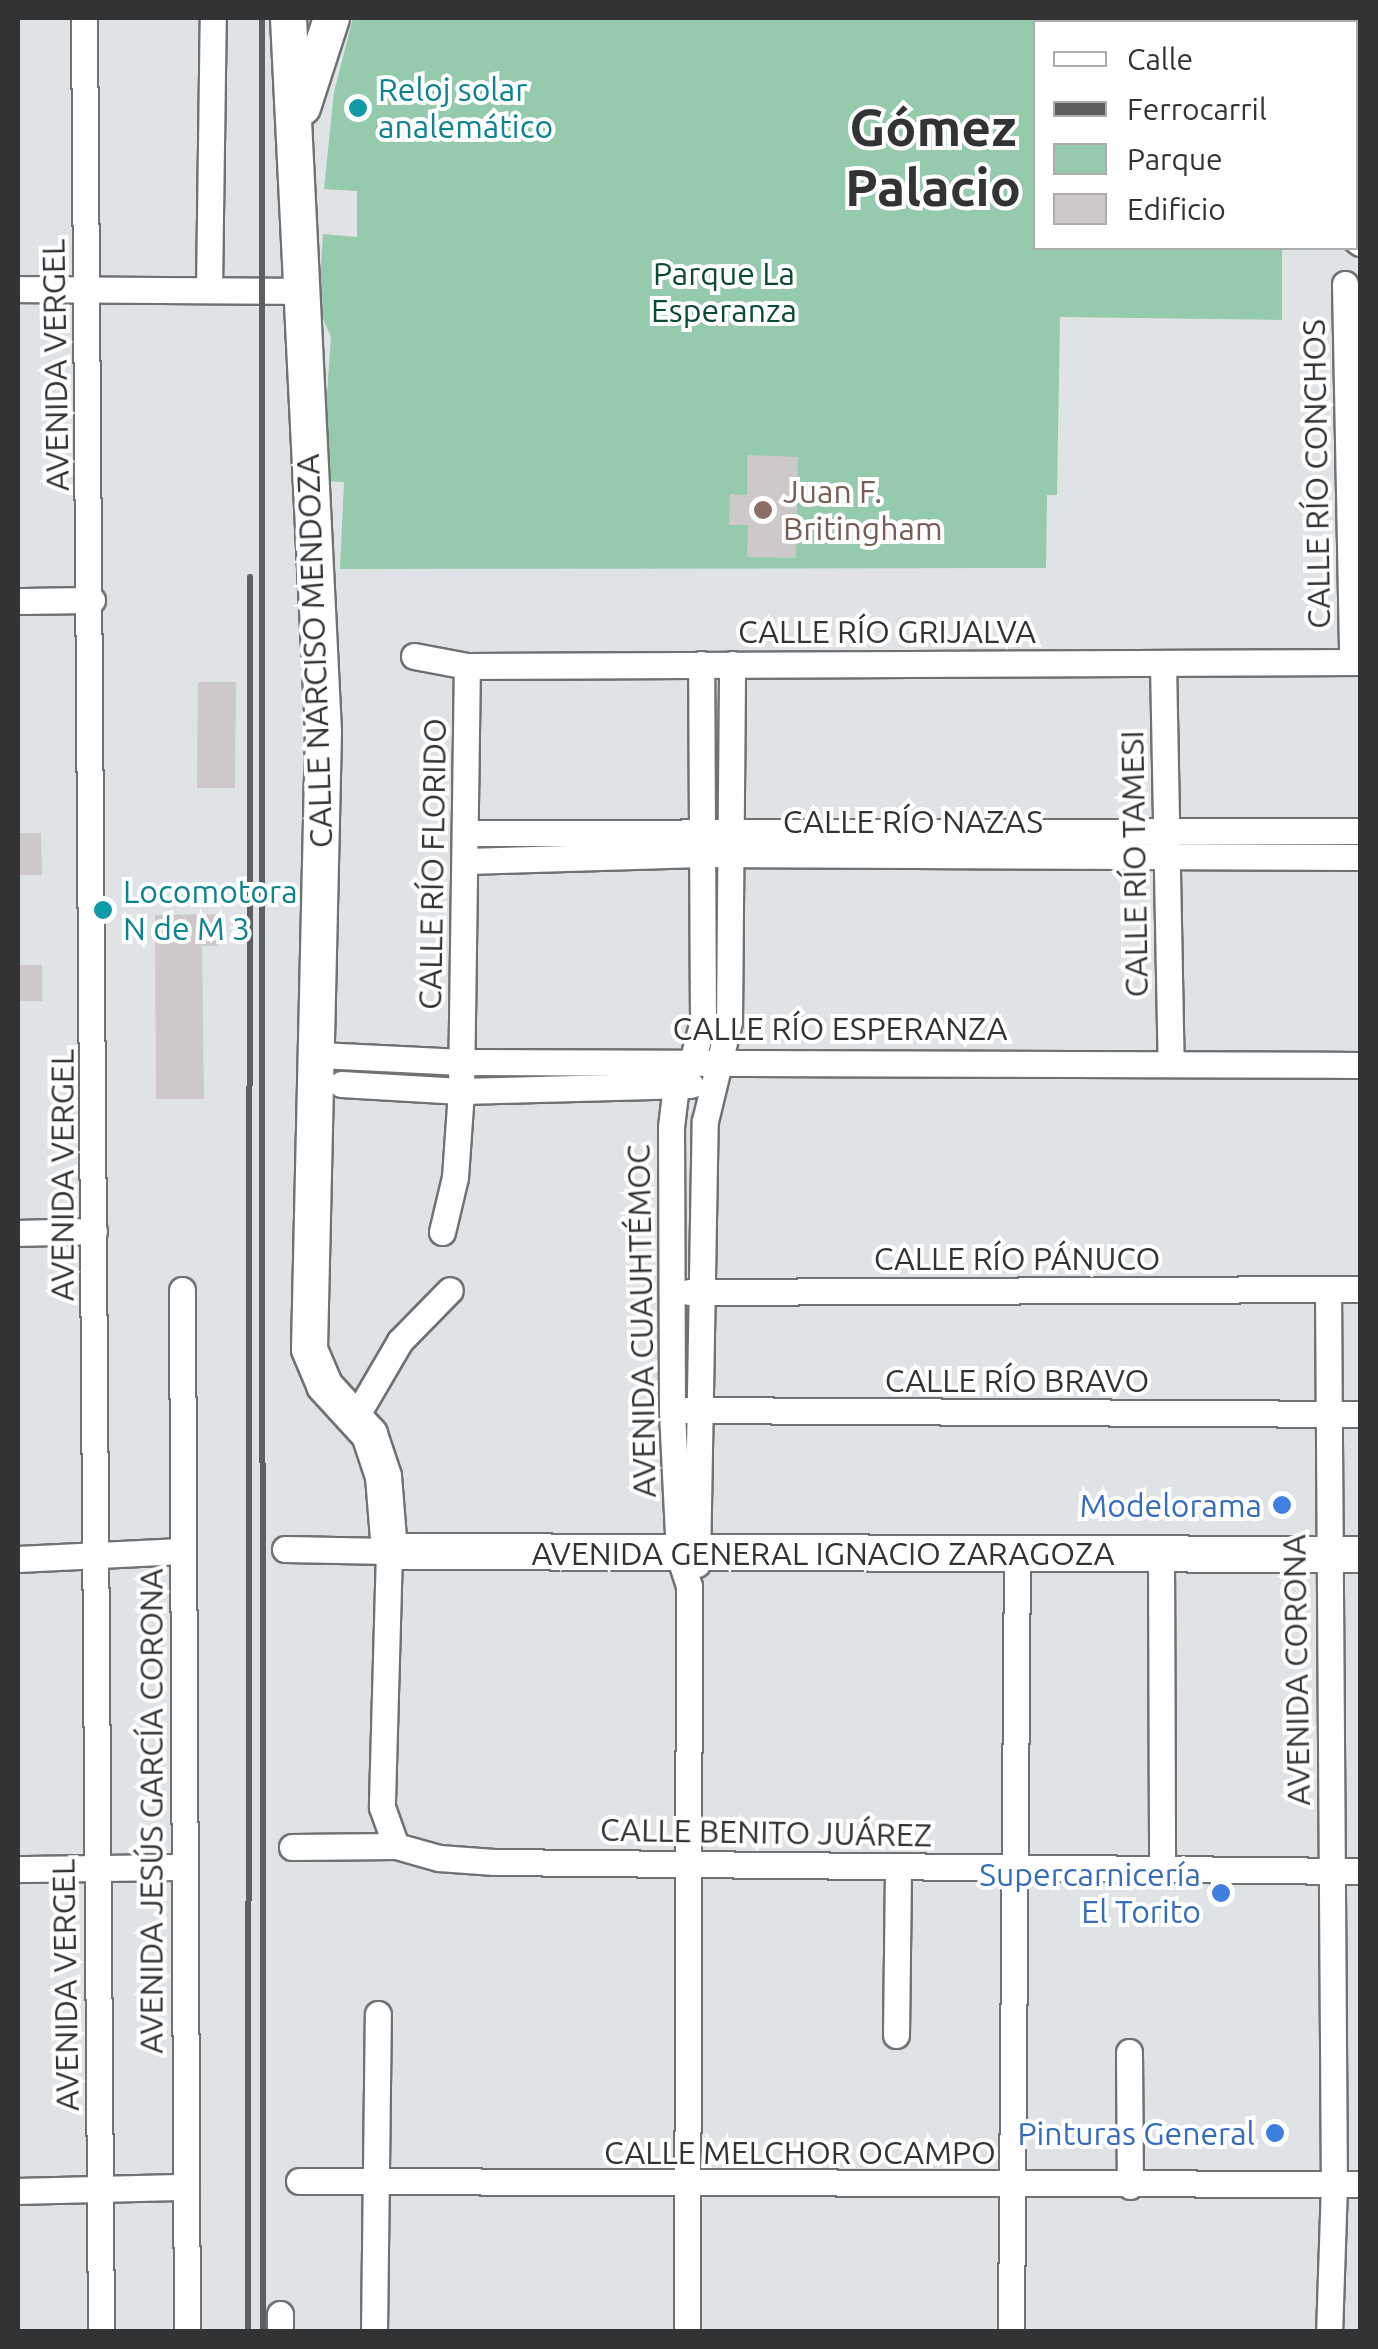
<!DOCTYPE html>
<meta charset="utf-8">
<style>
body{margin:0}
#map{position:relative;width:1378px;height:2349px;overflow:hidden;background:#dfe3e6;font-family:Ubuntu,sans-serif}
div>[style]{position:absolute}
.green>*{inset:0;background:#96caad}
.building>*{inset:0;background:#cdc9cb}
.roads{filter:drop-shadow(2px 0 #6f7275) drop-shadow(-2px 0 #6f7275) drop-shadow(0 2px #6f7275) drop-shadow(0 -2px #6f7275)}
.street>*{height:25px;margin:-12.5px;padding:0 12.5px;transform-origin:12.5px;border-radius:12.5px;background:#fff}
.secondary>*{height:35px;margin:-17.5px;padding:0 17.5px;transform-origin:17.5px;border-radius:17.5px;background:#fff}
.rail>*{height:6px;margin:-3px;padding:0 3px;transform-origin:3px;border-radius:3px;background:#5d5f61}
.dots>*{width:28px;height:28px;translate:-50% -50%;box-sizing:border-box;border:5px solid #fff;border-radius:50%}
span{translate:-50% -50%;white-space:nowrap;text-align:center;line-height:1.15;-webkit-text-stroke:8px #fff;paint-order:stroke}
.culture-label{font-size:32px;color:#0d838f}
.left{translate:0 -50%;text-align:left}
.park-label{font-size:32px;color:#0a4c31}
.street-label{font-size:32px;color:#323335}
.education-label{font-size:32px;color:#785e54}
.shop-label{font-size:32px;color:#366cbe}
.right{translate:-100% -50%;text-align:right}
.town-label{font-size:52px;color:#323335;font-weight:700}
.frame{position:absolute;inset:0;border:20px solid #323335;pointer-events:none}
.legend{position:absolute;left:1033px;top:20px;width:325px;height:230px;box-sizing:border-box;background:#fff;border:2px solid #adadae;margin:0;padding:12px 18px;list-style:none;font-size:30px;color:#323335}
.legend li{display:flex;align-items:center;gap:20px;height:50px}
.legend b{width:50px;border:2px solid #adadae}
</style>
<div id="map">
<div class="green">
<i style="clip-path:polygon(353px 18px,1281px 18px,1036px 22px,1036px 248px,1282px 248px,1282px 320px,1060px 317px,1057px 495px,1047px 495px,1046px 568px,340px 569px,344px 482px,321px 481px,331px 337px,318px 308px,323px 234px,357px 237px,357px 191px,324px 189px,334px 92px)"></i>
</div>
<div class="building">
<i style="clip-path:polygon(747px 455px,798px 457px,796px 558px,747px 557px,748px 525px,729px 525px,730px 494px,747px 495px)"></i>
<i style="clip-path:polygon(198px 682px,236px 682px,235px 788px,197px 788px)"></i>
<i style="clip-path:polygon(18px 833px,41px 833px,42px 875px,18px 875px)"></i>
<i style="clip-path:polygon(216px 914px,217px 946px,202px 946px,204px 1099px,156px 1099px,155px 915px)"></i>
<i style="clip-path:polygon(18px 965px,42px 965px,42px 1001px,18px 1001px)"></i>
</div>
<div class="roads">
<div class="street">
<i style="left:84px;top:18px;width:2314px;rotate:89.58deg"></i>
<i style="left:1342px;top:18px;width:4px;rotate:90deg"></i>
<i style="left:1356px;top:240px;width:5px;rotate:37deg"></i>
<i style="left:1345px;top:284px;width:378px;rotate:88.9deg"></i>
<i style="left:209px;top:288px;width:270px;rotate:-89.2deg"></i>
<i style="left:18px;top:289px;width:282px;rotate:0.4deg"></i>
<i style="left:18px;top:601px;width:74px;rotate:-0.8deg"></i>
<i style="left:414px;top:656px;width:54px;rotate:10.7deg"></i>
<i style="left:467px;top:666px;width:893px;rotate:-0.26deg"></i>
<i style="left:1163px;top:663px;width:400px;rotate:88.9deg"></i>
<i style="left:466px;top:833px;width:894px;rotate:-0.13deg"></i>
<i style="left:466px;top:861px;width:236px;rotate:-1.7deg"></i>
<i style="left:702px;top:854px;width:658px;rotate:0.26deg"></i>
<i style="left:319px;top:1055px;width:143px;rotate:2.8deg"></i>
<i style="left:462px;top:1062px;width:898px;rotate:0.19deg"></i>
<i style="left:341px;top:1084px;width:120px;rotate:3.3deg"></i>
<i style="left:461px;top:1091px;width:230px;rotate:-1.5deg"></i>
<i style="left:442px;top:1232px;width:57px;rotate:-76.7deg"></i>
<i style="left:455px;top:1177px;width:86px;rotate:-86deg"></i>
<i style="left:461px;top:1091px;width:425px;rotate:-89.2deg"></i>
<i style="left:18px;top:1233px;width:76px;rotate:-1.5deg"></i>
<i style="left:1328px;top:1289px;width:895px;rotate:89.62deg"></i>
<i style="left:1334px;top:2184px;width:148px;rotate:91.9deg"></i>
<i style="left:182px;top:1290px;width:1042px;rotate:89.73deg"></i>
<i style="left:689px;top:1292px;width:671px;rotate:-0.26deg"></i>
<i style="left:687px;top:1410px;width:673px;rotate:0.34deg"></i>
<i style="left:355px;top:1418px;width:89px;rotate:-59.7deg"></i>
<i style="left:400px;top:1341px;width:71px;rotate:-45.6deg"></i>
<i style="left:285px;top:1549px;width:104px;rotate:1.1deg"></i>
<i style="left:389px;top:1551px;width:256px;rotate:91.6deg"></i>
<i style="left:382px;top:1807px;width:41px;rotate:70.3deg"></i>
<i style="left:1161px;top:1553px;width:320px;rotate:89.8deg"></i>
<i style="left:18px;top:1559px;width:163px;rotate:-2.8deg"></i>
<i style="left:697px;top:1564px;width:443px;rotate:-89deg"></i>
<i style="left:705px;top:1121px;width:102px;rotate:-76.4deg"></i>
<i style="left:729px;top:1022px;width:358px;rotate:-89.5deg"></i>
<i style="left:292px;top:1847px;width:104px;rotate:-0.6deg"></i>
<i style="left:396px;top:1846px;width:45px;rotate:15.6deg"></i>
<i style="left:439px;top:1858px;width:55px;rotate:4.2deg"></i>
<i style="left:494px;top:1862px;width:866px;rotate:0.6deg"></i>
<i style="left:18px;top:1869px;width:165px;rotate:-0.7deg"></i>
<i style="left:896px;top:2035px;width:167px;rotate:-89.3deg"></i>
<i style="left:1129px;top:2052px;width:134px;rotate:89.6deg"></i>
<i style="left:299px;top:2181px;width:1061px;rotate:0.16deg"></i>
<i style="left:18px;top:2191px;width:168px;rotate:-1.4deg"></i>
<i style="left:280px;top:2332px;width:18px;rotate:-90deg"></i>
<i style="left:374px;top:2332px;width:318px;rotate:-89.3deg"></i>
<i style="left:687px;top:2332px;width:746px;rotate:-89.85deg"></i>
<i style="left:689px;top:1586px;width:33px;rotate:-108deg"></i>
<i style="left:679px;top:1555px;width:145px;rotate:-92.8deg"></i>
<i style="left:672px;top:1410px;width:283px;rotate:-90.2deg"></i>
<i style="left:671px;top:1127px;width:42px;rotate:-83.2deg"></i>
<i style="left:676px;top:1085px;width:32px;rotate:-58deg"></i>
<i style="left:693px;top:1058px;width:38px;rotate:-75deg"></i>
<i style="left:703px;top:1021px;width:357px;rotate:-90.3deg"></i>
<i style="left:1011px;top:2332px;width:780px;rotate:-89.56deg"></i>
</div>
<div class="secondary">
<i style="left:288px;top:18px;width:714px;rotate:87.19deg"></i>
<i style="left:323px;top:731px;width:618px;rotate:91.3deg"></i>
<i style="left:309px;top:1349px;width:39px;rotate:67deg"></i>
<i style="left:324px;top:1385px;width:67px;rotate:47.4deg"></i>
<i style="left:369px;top:1434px;width:44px;rotate:71.6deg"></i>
<i style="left:383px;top:1476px;width:75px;rotate:85.4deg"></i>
<i style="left:389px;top:1551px;width:971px;rotate:0.18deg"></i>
<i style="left:302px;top:107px;width:94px;rotate:-72deg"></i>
</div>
</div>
<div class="rail">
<i style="left:262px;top:18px;width:2314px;rotate:89.98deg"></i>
<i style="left:248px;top:2332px;width:1755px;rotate:-89.93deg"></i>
</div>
<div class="dots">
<i style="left:358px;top:108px;background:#0f9aa8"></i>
<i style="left:763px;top:510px;background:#8d6e63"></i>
<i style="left:103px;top:910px;background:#0f9aa8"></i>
<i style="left:1282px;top:1505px;background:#3f7fe0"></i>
<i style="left:1221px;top:1893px;background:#3f7fe0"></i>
<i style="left:1275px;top:2133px;background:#3f7fe0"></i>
</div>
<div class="culture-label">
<span class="left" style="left:378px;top:108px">Reloj solar<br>analemático</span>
<span class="left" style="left:123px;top:910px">Locomotora<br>N de M 3</span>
</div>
<div class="park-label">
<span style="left:724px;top:292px">Parque La<br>Esperanza</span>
</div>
<div class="street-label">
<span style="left:55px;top:365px;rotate:-91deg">AVENIDA VERGEL</span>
<span style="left:1316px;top:474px;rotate:-91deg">CALLE RÍO CONCHOS</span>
<span style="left:887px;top:631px">CALLE RÍO GRIJALVA</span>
<span style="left:314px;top:651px;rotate:-92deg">CALLE NARCISO MENDOZA</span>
<span style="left:913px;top:821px">CALLE RÍO NAZAS</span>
<span style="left:432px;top:864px;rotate:-89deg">CALLE RÍO FLORIDO</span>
<span style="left:1134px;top:864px;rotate:-91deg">CALLE RÍO TAMESI</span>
<span style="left:840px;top:1028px">CALLE RÍO ESPERANZA</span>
<span style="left:62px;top:1175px;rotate:-90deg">AVENIDA VERGEL</span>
<span style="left:1017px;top:1258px">CALLE RÍO PÁNUCO</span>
<span style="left:641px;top:1321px;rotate:-91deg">AVENIDA CUAUHTÉMOC</span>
<span style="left:1017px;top:1380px">CALLE RÍO BRAVO</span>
<span style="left:823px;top:1553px">AVENIDA GENERAL IGNACIO ZARAGOZA</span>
<span style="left:1296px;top:1670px;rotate:-91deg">AVENIDA CORONA</span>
<span style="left:151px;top:1811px;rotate:-90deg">AVENIDA JESÚS GARCÍA CORONA</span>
<span style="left:766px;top:1832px;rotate:1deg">CALLE BENITO JUÁREZ</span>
<span style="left:65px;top:1985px;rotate:-91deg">AVENIDA VERGEL</span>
<span style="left:800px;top:2152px">CALLE MELCHOR OCAMPO</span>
</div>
<div class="education-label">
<span class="left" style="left:783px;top:510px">Juan F.<br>Britingham</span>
</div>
<div class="shop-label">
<span class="right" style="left:1262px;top:1505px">Modelorama</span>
<span class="right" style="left:1201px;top:1893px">Supercarnicería<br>El Torito</span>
<span class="right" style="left:1255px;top:2133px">Pinturas General</span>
</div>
<div class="town-label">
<span style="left:933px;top:158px">Gómez<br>Palacio</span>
</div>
<div class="frame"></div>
<ul class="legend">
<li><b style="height:12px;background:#fff"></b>Calle</li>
<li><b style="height:12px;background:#5d5f61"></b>Ferrocarril</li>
<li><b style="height:28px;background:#96caad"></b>Parque</li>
<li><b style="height:28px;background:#cdc9cb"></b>Edificio</li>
</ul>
</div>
